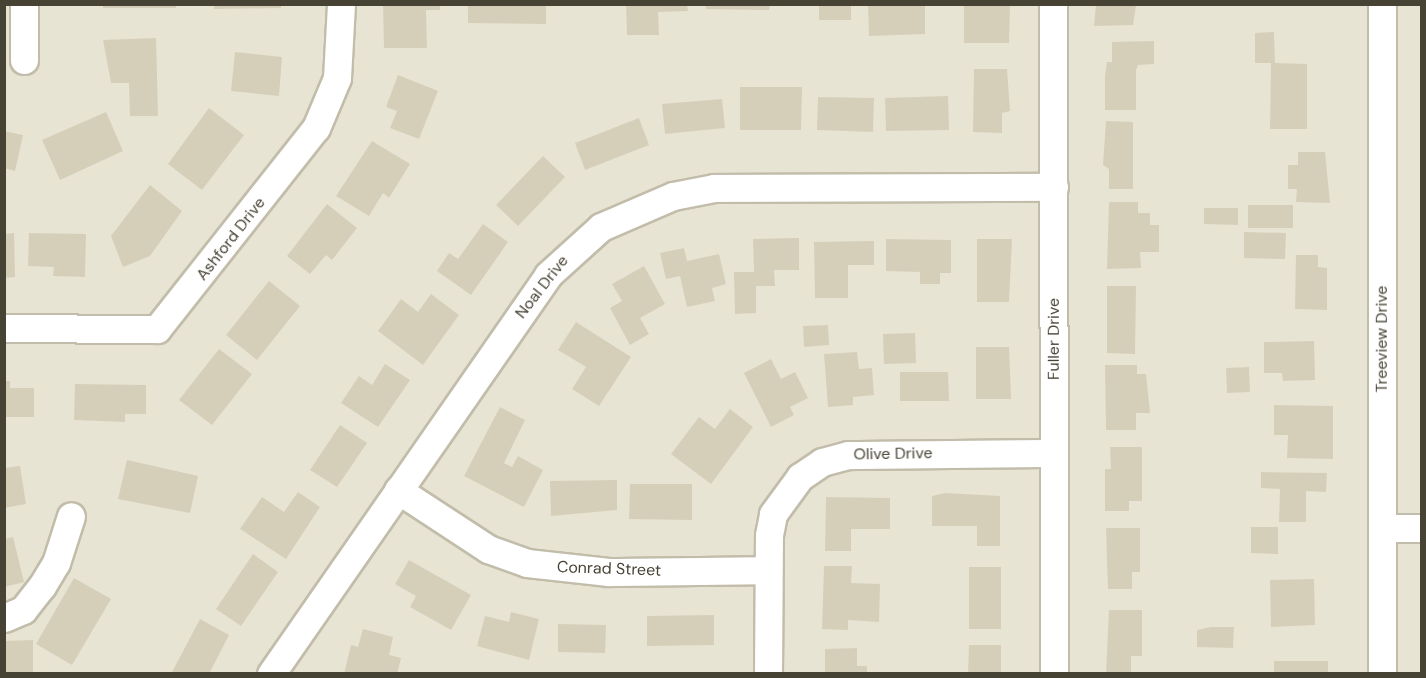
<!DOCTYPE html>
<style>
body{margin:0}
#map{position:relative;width:1426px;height:678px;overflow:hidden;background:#f3f1e5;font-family:"DM Sans",sans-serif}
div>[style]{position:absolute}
.residential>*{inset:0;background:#e8e4d3}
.building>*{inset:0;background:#d5cfba}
.roads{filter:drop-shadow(2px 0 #c2bdaa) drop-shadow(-2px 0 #c2bdaa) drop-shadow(0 2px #c2bdaa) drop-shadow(0 -2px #c2bdaa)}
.minor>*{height:27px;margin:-13.5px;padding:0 13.5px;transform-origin:13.5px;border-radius:13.5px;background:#fff}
span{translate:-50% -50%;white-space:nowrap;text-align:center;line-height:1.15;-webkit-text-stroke:5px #fff;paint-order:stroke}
.street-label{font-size:16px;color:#464234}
.frame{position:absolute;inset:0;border:6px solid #464234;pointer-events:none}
</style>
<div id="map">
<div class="residential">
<i style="clip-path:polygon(5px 5px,1421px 5px,1421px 673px,5px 673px)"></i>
</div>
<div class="building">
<i style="clip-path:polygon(103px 4px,176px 4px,176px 8px,103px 8px)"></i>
<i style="clip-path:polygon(214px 4px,281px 4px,281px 8px,214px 9px)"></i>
<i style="clip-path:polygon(383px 4px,440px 4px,440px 10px,426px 10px,427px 48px,384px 48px)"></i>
<i style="clip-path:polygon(626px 4px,687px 4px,688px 11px,658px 12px,659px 35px,627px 35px)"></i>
<i style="clip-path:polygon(706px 4px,770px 4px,769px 10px,706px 9px)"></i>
<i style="clip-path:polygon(819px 4px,851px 4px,851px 20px,819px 20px)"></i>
<i style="clip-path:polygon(868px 4px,925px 4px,925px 34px,869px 36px)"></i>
<i style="clip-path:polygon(964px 4px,1010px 4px,1009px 43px,964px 43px)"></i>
<i style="clip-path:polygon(468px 5px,546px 5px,546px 24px,468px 23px)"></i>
<i style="clip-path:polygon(1096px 5px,1136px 5px,1133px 25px,1094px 26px)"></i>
<i style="clip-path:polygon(1274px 32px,1275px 63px,1307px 64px,1307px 129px,1270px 129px,1271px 63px,1255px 63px,1255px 33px)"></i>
<i style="clip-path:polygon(156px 38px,158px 116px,130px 116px,129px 83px,111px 83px,103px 40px)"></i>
<i style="clip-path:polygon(1154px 41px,1154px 64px,1138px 65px,1136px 70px,1136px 110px,1105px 110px,1105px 75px,1107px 62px,1112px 62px,1112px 42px)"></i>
<i style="clip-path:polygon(235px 52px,282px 57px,279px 96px,231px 91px)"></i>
<i style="clip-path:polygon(974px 69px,1007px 69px,1010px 111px,1002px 113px,1002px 133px,973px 132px)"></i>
<i style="clip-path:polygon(398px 75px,438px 91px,419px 139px,390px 128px,397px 111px,386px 107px)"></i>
<i style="clip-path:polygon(740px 87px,802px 87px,801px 130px,740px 130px)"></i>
<i style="clip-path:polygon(948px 96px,949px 130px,886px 131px,885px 98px)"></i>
<i style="clip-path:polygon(818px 97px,874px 98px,873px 132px,817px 130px)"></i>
<i style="clip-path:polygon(722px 99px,725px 128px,665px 134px,662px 104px)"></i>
<i style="clip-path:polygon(209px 108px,244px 135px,202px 190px,168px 164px)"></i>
<i style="clip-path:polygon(106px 112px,123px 151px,60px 180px,42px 140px)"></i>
<i style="clip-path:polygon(639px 118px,649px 145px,585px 170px,575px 143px)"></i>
<i style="clip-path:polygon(1106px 121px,1133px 122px,1133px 189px,1109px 189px,1109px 169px,1103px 165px)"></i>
<i style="clip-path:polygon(4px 131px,23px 135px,15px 171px,4px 168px)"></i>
<i style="clip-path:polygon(372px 141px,410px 164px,389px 198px,383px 193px,369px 216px,336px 196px)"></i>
<i style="clip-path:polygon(1298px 152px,1325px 152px,1330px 203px,1296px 202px,1297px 189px,1288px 189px,1288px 165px,1298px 165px)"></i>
<i style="clip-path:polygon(543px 156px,565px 177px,518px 226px,496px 205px)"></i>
<i style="clip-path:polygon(150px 185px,182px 211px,150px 256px,123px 267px,111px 236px)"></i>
<i style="clip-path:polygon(1109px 202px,1138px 202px,1138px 213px,1150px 213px,1150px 225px,1159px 225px,1159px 252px,1140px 252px,1141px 268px,1107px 269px)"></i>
<i style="clip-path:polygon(327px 204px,357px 228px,332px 260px,326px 255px,310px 274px,287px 256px)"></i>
<i style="clip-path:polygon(1248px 205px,1293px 205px,1293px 228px,1248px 228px)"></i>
<i style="clip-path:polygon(1204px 208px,1238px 208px,1238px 225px,1204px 224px)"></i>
<i style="clip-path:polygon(483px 224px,508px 242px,471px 295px,437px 271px,449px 253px,458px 259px)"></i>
<i style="clip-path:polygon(1244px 232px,1286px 233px,1285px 259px,1244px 258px)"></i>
<i style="clip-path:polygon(14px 233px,15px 277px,4px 278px,4px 234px)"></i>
<i style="clip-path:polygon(29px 233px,86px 234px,85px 277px,53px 276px,54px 267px,28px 266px)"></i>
<i style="clip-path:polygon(799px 238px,799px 270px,774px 270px,775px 286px,756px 286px,756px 313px,735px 314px,734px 272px,754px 272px,753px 239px)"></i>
<i style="clip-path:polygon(886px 239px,951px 240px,951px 273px,940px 273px,940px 284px,920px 284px,920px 272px,886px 271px)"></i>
<i style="clip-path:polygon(977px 239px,1012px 239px,1009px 302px,977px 302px)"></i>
<i style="clip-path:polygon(874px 241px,874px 265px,848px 265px,848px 298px,815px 298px,814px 242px)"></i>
<i style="clip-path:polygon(684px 248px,687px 261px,719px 254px,726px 284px,712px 288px,715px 301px,687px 307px,680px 276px,666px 279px,660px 253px)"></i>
<i style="clip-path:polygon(1296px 255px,1318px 255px,1318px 267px,1327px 268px,1327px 310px,1295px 309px)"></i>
<i style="clip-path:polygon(644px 266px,665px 304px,640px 318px,649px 334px,630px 345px,610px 308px,622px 301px,612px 284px)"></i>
<i style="clip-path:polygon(269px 281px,300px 306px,257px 360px,226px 335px)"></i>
<i style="clip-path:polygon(1107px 286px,1136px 286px,1135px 354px,1107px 353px)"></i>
<i style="clip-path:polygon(431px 294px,459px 315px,423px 365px,378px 331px,401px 299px,418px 312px)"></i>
<i style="clip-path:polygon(576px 322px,631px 357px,599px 406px,572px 389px,586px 367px,558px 350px)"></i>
<i style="clip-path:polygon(828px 325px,829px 345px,804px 347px,803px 326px)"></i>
<i style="clip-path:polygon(915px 333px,916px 363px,884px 364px,883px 334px)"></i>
<i style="clip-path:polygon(1314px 341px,1315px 380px,1283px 381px,1282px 373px,1264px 373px,1264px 342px)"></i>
<i style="clip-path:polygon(976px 347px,1009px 347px,1011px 399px,976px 399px)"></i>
<i style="clip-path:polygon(219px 349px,252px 374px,212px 425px,179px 400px)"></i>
<i style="clip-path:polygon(857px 352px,859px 369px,872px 368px,874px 395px,853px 397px,853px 405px,828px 407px,824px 354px)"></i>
<i style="clip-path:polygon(771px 359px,781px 379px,795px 372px,808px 398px,790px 407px,794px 415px,771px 427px,744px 373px)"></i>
<i style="clip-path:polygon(385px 364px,410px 380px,378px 427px,341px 403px,359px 376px,372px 385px)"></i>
<i style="clip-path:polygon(1105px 365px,1137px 365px,1137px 374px,1146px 374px,1150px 413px,1136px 413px,1136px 430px,1106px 430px)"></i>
<i style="clip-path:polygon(1249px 367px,1250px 392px,1227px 393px,1226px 368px)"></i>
<i style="clip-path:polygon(900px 372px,948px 372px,949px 401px,900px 401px)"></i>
<i style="clip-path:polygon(4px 381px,10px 381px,10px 388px,34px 388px,34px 417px,4px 417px)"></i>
<i style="clip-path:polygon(75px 384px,146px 385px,146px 414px,125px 414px,125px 422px,74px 420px)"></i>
<i style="clip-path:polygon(1274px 405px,1333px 406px,1333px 459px,1287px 458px,1288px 435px,1274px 435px)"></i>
<i style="clip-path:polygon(500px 407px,525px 420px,504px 463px,512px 467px,518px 456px,543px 470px,524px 507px,464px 476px)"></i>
<i style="clip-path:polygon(730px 409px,753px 427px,711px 484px,671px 454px,699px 417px,715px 429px)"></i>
<i style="clip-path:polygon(340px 425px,367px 443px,337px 487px,310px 470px)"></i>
<i style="clip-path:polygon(1110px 447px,1142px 447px,1142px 501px,1129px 501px,1129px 511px,1105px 511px,1105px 469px,1111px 469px)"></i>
<i style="clip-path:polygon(127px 460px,198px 476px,190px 513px,118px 499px)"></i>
<i style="clip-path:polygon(20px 466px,26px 504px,4px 508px,4px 468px)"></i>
<i style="clip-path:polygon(1261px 472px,1327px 473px,1326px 492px,1306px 491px,1306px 522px,1279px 522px,1280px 489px,1261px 488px)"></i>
<i style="clip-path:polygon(617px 480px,617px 510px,551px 516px,550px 481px)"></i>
<i style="clip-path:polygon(630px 484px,692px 484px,692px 520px,629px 519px)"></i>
<i style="clip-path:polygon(298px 492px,320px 507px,286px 559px,240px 529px,262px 497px,284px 512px)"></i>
<i style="clip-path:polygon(945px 493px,1000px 496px,1000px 546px,977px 546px,977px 526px,932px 526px,932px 496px)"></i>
<i style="clip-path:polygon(826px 497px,890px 498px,890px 529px,851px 529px,851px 551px,825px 551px)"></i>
<i style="clip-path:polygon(1251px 527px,1278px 527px,1278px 554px,1251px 553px)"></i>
<i style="clip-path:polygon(1106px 528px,1140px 528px,1140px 572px,1132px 572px,1132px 589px,1108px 589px)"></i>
<i style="clip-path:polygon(13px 537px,24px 582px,4px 587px,4px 539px)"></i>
<i style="clip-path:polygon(253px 554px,278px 572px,241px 626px,216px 609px)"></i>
<i style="clip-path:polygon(409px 560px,471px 595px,451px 630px,410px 607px,416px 596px,395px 584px)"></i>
<i style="clip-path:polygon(824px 566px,852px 566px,851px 583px,880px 584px,879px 622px,848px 620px,848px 630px,822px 629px)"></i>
<i style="clip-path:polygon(969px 567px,1001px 567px,1001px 629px,969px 629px)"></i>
<i style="clip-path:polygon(74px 578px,111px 599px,72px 665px,36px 644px)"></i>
<i style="clip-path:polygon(1314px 579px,1315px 625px,1271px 627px,1270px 580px)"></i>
<i style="clip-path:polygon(1109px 610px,1142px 610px,1142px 656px,1131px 656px,1131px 674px,1106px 674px)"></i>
<i style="clip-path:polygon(511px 612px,539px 619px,529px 660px,477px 646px,485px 616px,509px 622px)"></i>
<i style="clip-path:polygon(714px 615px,714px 645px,647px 646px,647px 616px)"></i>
<i style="clip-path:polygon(200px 619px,229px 635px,209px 674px,171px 674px)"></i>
<i style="clip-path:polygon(558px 624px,606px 625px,605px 653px,558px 652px)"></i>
<i style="clip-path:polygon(1211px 627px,1234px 627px,1233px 648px,1197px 647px,1197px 630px)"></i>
<i style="clip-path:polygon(363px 629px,393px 637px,389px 655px,401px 658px,397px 674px,344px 674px,351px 645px,358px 647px)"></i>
<i style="clip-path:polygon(33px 640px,33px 674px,4px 674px,4px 641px)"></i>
<i style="clip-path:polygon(969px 645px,1001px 645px,1001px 674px,968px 674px)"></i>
<i style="clip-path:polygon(857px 648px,857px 666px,867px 666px,867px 674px,825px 674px,825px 649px)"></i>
<i style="clip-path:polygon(1274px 661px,1328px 661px,1328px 674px,1274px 674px)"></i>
</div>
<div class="roads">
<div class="minor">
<i style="left:24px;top:4px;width:56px;rotate:90deg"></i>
<i style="left:1053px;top:4px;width:670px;rotate:89.91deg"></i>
<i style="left:4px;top:328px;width:153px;rotate:0.4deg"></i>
<i style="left:157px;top:329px;width:256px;rotate:-51.7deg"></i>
<i style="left:316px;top:128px;width:54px;rotate:-67.2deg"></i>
<i style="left:337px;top:78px;width:74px;rotate:-86.9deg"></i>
<i style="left:398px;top:490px;width:108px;rotate:33.2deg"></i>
<i style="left:488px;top:549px;width:41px;rotate:19.7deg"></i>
<i style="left:527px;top:563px;width:82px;rotate:6.3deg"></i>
<i style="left:609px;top:572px;width:159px;rotate:-0.7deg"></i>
<i style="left:1382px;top:528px;width:40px"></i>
<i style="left:4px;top:618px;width:21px;rotate:-23deg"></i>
<i style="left:23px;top:610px;width:31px;rotate:-52deg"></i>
<i style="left:42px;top:586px;width:27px;rotate:-59deg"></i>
<i style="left:56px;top:563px;width:49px;rotate:-72.3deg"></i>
<i style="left:271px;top:674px;width:486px;rotate:-55.2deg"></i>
<i style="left:548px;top:275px;width:72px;rotate:-42.2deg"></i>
<i style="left:601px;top:227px;width:78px;rotate:-23.3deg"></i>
<i style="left:673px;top:196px;width:42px;rotate:-11deg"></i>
<i style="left:714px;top:188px;width:340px;rotate:-0.2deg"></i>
<i style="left:768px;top:674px;width:139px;rotate:-89.6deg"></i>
<i style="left:769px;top:535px;width:21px;rotate:-79deg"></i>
<i style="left:773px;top:514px;width:46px;rotate:-53.9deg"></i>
<i style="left:800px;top:477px;width:27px;rotate:-34deg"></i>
<i style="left:822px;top:462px;width:27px;rotate:-15deg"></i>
<i style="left:848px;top:455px;width:206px;rotate:-0.6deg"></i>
<i style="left:1382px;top:674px;width:670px;rotate:-90deg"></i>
</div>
</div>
<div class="street-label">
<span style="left:231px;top:239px;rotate:-52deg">Ashford Drive</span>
<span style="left:542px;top:287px;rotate:-52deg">Noal Drive</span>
<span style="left:1054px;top:339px;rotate:-90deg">Fuller Drive</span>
<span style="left:1382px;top:339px;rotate:-90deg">Treeview Drive</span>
<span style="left:893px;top:454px;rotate:-1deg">Olive Drive</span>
<span style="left:609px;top:569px;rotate:2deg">Conrad Street</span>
</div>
<div class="frame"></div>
</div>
